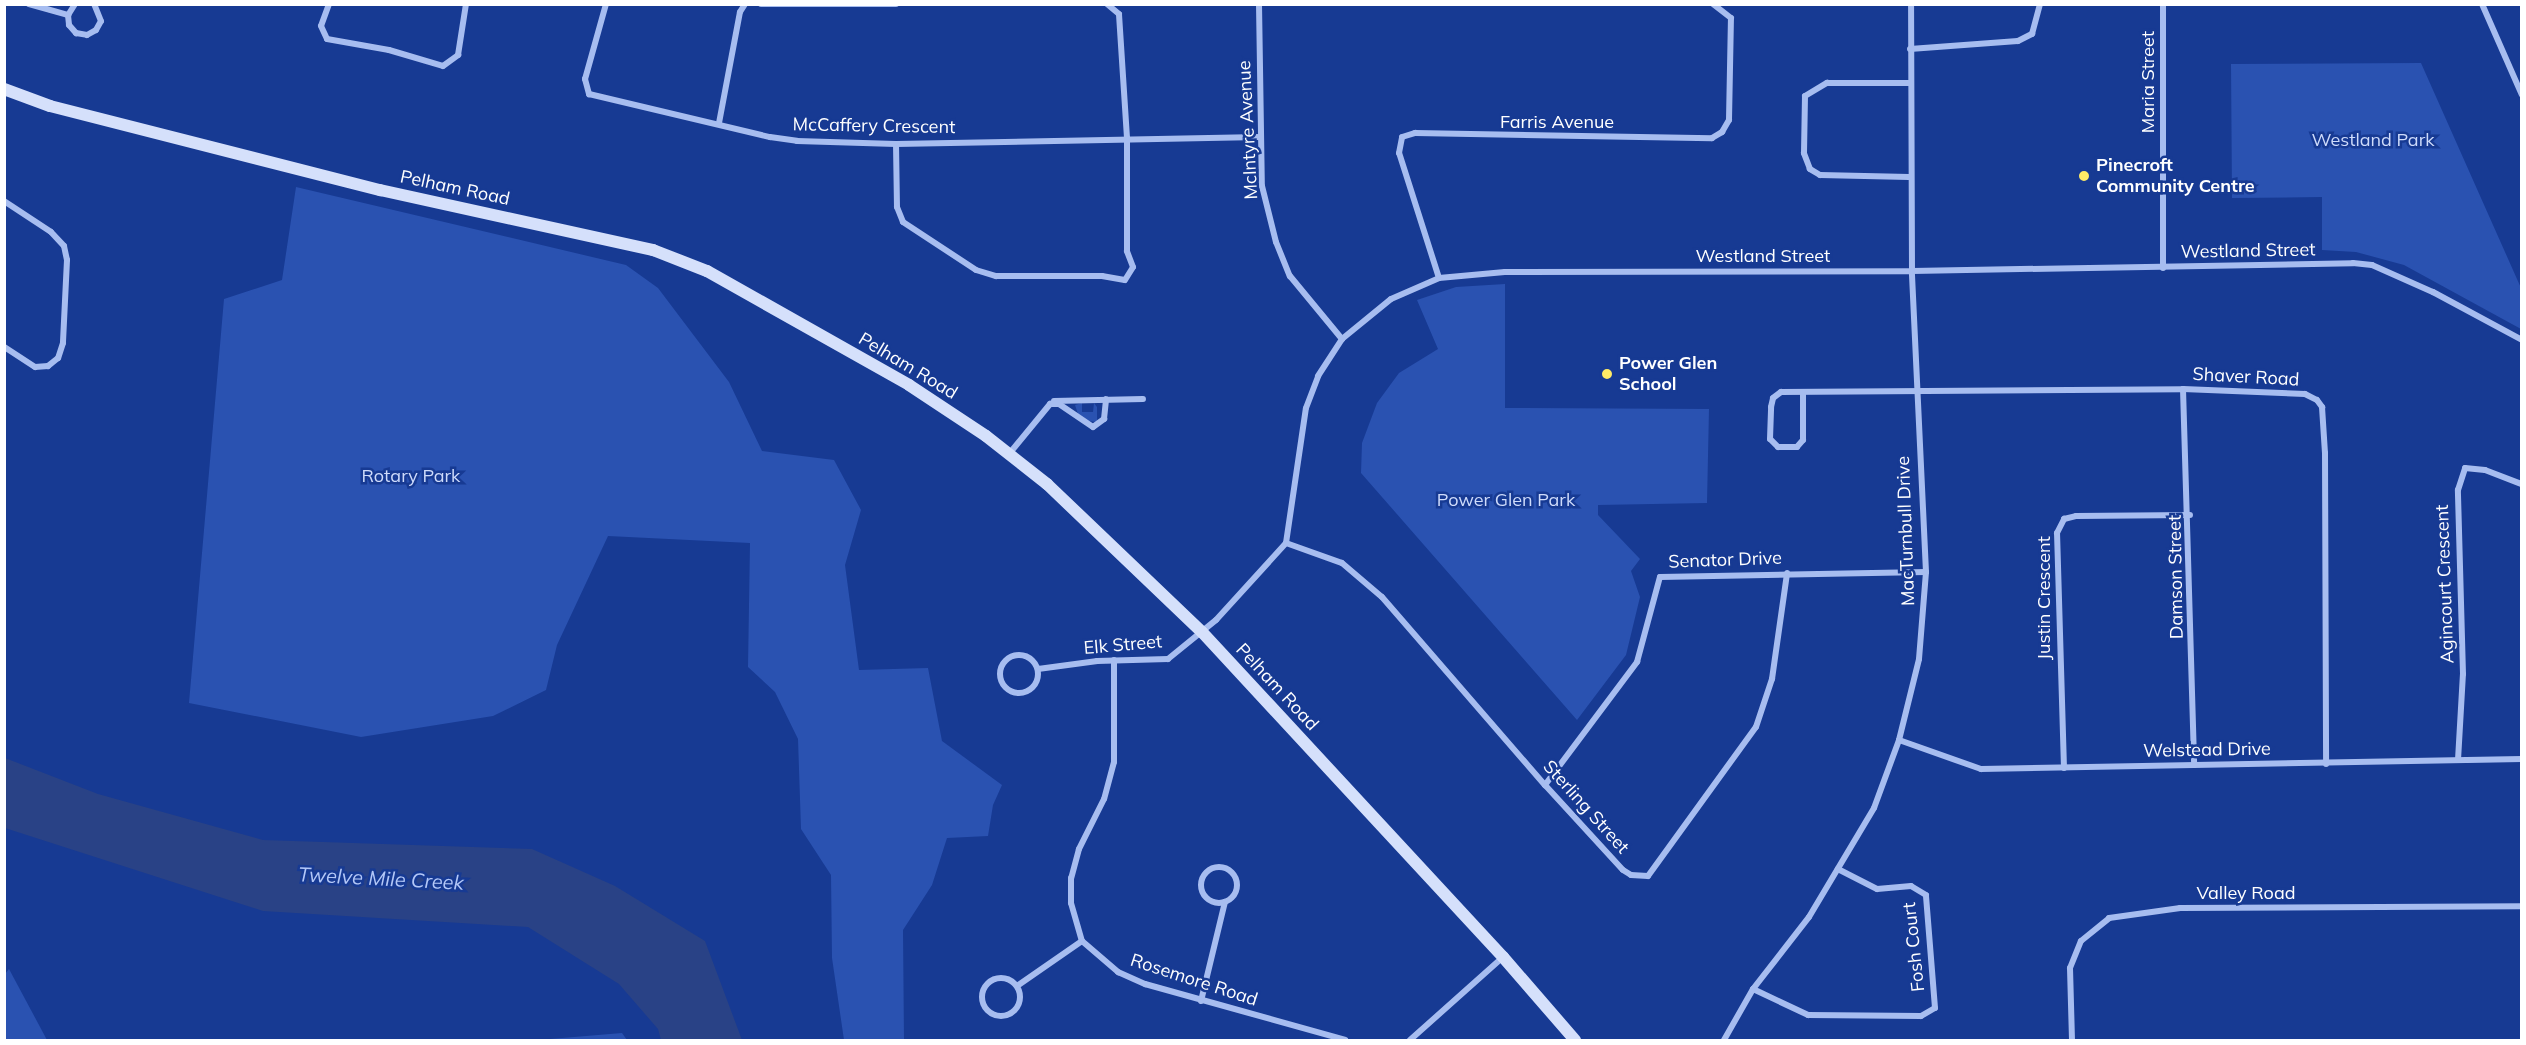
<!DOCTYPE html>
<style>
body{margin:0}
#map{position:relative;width:2526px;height:1045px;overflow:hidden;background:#173a93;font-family:Mulish,sans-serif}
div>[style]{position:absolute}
.green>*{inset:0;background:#2a52b1}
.water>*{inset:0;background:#294286}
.street>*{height:6px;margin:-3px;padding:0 3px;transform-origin:3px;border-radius:3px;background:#a7bdf0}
.street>.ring{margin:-3px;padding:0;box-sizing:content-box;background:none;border:6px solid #a7bdf0;border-radius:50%}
.secondary>*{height:12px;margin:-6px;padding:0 6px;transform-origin:6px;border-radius:6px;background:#d5e0fb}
.dots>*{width:16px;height:16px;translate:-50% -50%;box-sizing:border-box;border:3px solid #173a93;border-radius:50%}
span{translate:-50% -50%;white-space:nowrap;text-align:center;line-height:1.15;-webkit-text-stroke:5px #173a93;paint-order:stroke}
.street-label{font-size:18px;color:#fff}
.park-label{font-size:18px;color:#cedbfb}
.poi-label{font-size:18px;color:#fff;font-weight:700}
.left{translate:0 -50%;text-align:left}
.water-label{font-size:20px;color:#b3c7f7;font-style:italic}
.frame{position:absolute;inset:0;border:6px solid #fff;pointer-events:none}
</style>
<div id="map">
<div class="green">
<i style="clip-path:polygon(2421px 63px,2521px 288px,2521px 329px,2404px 265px,2356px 252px,2322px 250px,2322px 197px,2232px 198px,2231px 64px)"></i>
<i style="clip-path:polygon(296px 187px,626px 265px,658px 288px,729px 382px,762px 451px,834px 460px,861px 510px,845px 565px,859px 670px,928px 668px,942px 741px,1002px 785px,993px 805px,988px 836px,947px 838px,932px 885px,903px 930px,904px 1040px,844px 1040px,832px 958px,831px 875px,801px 829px,798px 739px,775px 692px,748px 667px,750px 543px,608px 536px,557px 645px,546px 690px,493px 716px,361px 737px,189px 703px,224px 299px,282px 280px)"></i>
<i style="clip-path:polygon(1505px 284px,1505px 408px,1709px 409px,1707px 503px,1598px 505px,1598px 515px,1640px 559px,1631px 571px,1640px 597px,1626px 655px,1577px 720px,1361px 473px,1362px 443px,1377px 403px,1399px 373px,1438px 349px,1417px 300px,1456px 287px)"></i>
<i style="clip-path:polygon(1082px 403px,1082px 412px,1093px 412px,1094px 403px,1097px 407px,1097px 422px,1087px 421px,1078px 414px,1075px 405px)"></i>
<i style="clip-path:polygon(9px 969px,47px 1040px,5px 1040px,5px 974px)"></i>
<i style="clip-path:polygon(622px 1033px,627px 1040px,538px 1040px)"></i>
</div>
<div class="water">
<i style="clip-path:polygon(5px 758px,98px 794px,263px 840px,532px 849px,615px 886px,705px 941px,742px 1040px,661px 1040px,658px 1029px,619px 984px,528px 927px,263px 911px,5px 828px)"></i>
</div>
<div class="street">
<i style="left:29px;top:4px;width:41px;rotate:15.8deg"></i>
<i style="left:75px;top:4px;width:13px;rotate:122deg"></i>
<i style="left:68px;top:15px;width:10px;rotate:84deg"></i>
<i style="left:69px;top:25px;width:11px;rotate:49deg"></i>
<i style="left:76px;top:33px;width:11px;rotate:10deg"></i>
<i style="left:87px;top:35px;width:10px;rotate:-29deg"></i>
<i style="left:96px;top:30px;width:10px;rotate:-61deg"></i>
<i style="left:101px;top:21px;width:18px;rotate:-112deg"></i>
<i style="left:329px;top:4px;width:23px;rotate:110deg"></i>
<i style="left:321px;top:26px;width:14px;rotate:65deg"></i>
<i style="left:327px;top:39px;width:63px;rotate:10.1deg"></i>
<i style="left:389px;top:50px;width:56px;rotate:16.5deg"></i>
<i style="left:443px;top:66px;width:19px;rotate:-36deg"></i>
<i style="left:458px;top:55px;width:52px;rotate:-81.1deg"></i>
<i style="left:606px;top:4px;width:78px;rotate:105.6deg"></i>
<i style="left:585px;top:79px;width:16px;rotate:75deg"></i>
<i style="left:589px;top:94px;width:186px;rotate:13.4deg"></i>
<i style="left:770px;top:137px;width:27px;rotate:8deg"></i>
<i style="left:797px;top:141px;width:99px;rotate:1.7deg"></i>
<i style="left:896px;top:144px;width:364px;rotate:-1.1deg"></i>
<i style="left:761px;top:4px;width:135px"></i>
<i style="left:1259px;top:4px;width:182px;rotate:89.1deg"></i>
<i style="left:1262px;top:186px;width:58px;rotate:76deg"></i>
<i style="left:1276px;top:242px;width:37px;rotate:68deg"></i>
<i style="left:1290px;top:276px;width:82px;rotate:50.5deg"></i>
<i style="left:2163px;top:4px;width:264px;rotate:90deg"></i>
<i style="left:2482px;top:4px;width:99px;rotate:66.3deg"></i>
<i style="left:1910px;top:49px;width:108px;rotate:-4.2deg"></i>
<i style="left:2018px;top:41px;width:16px;rotate:-27deg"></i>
<i style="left:2032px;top:34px;width:31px;rotate:-75deg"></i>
<i style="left:719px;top:123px;width:113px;rotate:-79.3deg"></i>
<i style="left:740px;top:12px;width:9px;rotate:-58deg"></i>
<i style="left:896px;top:144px;width:63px;rotate:89.1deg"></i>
<i style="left:897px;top:207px;width:16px;rotate:68deg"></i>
<i style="left:903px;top:222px;width:87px;rotate:33.3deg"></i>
<i style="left:976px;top:270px;width:21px;rotate:17deg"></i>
<i style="left:996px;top:276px;width:106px"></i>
<i style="left:1102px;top:276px;width:23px;rotate:10deg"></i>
<i style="left:1125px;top:280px;width:15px;rotate:-58deg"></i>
<i style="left:1133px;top:267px;width:17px;rotate:-111deg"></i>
<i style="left:1127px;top:251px;width:113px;rotate:-90deg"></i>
<i style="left:1127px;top:138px;width:124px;rotate:-93.7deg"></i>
<i style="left:1119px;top:14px;width:16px;rotate:-140deg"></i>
<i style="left:1909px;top:177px;width:89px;rotate:-178.7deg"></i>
<i style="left:1820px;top:175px;width:12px;rotate:-149deg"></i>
<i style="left:1810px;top:169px;width:17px;rotate:-111deg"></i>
<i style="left:1804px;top:153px;width:57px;rotate:-89deg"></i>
<i style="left:1805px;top:96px;width:26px;rotate:-31deg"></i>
<i style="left:1827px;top:83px;width:84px"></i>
<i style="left:4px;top:201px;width:56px;rotate:33.4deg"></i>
<i style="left:51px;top:232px;width:19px;rotate:47deg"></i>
<i style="left:64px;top:246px;width:14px;rotate:78deg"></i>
<i style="left:67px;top:260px;width:83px;rotate:92.8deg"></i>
<i style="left:63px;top:343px;width:16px;rotate:108deg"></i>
<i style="left:58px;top:358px;width:13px;rotate:141deg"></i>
<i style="left:48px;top:366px;width:13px;rotate:176deg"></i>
<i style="left:35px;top:367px;width:37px;rotate:-147deg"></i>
<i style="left:1439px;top:278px;width:131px;rotate:-107.7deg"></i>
<i style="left:1399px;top:153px;width:16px;rotate:-79deg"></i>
<i style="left:1402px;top:137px;width:14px;rotate:-17deg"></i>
<i style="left:1415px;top:133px;width:297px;rotate:1deg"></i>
<i style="left:1712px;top:138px;width:12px;rotate:-31deg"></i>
<i style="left:1722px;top:132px;width:14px;rotate:-60deg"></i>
<i style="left:1729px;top:120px;width:102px;rotate:-88.9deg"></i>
<i style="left:1731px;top:18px;width:23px;rotate:-142deg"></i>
<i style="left:2183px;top:389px;width:376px;rotate:88.3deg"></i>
<i style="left:1803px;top:393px;width:47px;rotate:90deg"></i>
<i style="left:1803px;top:440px;width:9px;rotate:131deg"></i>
<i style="left:1797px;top:447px;width:19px;rotate:180deg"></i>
<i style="left:1778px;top:447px;width:11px;rotate:-135deg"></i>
<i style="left:1770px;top:439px;width:32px;rotate:-88deg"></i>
<i style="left:1771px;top:407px;width:9px;rotate:-77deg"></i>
<i style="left:1773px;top:398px;width:10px;rotate:-37deg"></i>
<i style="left:1781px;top:392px;width:402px;rotate:-0.4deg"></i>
<i style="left:2183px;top:389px;width:122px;rotate:2.3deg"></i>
<i style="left:2305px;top:394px;width:13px;rotate:27deg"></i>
<i style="left:2317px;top:400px;width:9px;rotate:54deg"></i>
<i style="left:2322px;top:407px;width:46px;rotate:86.3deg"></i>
<i style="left:2325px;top:453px;width:311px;rotate:89.8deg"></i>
<i style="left:1054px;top:401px;width:89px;rotate:-1.3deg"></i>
<i style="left:1009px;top:454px;width:65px;rotate:-50.6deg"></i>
<i style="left:1050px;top:404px;width:9px"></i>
<i style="left:1059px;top:404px;width:41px;rotate:34.1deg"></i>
<i style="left:1093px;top:427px;width:14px;rotate:-36deg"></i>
<i style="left:1104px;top:419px;width:20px;rotate:-84deg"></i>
<i style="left:1286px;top:543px;width:59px;rotate:19.7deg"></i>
<i style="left:1342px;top:563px;width:52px;rotate:40.4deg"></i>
<i style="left:1382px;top:597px;width:249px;rotate:49.1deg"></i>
<i style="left:1545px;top:785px;width:115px;rotate:47.5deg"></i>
<i style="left:1623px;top:870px;width:9px;rotate:32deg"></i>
<i style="left:1631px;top:875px;width:17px;rotate:3deg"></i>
<i style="left:1648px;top:876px;width:184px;rotate:-54.1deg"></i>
<i style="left:1756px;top:727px;width:51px;rotate:-71.6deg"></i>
<i style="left:1772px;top:679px;width:107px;rotate:-81.9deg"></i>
<i class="ring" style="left:1000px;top:655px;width:32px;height:32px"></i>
<i style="left:1114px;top:660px;width:102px;rotate:90deg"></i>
<i style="left:1114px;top:762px;width:38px;rotate:105deg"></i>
<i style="left:1104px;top:799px;width:56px;rotate:116.6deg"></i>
<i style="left:1079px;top:849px;width:30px;rotate:105deg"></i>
<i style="left:1071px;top:878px;width:25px;rotate:90deg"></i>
<i style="left:1071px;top:903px;width:40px;rotate:74deg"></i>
<i style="left:1082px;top:941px;width:48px;rotate:40.7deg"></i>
<i style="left:1118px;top:972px;width:30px;rotate:24deg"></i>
<i style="left:1145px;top:984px;width:208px;rotate:15.6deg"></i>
<i style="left:1038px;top:669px;width:60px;rotate:-7.7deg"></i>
<i style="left:1097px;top:661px;width:71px;rotate:-1.6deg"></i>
<i style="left:1168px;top:659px;width:62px;rotate:-39.1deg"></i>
<i style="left:1216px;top:620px;width:104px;rotate:-47.7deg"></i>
<i style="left:1286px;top:543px;width:136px;rotate:-81.6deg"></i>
<i style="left:1306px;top:408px;width:34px;rotate:-69deg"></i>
<i style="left:1318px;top:376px;width:44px;rotate:-57deg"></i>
<i style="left:1342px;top:339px;width:63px;rotate:-39.2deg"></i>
<i style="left:1391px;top:299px;width:52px;rotate:-23.6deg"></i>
<i style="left:1439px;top:278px;width:66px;rotate:-5.2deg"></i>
<i style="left:1505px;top:272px;width:407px;rotate:-0.1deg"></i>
<i style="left:1912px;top:271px;width:441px;rotate:-1deg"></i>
<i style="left:2353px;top:263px;width:19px;rotate:6deg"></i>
<i style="left:2372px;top:265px;width:67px;rotate:23.9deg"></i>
<i style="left:2433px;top:292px;width:101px;rotate:28.3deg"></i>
<i style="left:1899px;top:740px;width:87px;rotate:19.5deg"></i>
<i style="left:1981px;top:769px;width:541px;rotate:-1.06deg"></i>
<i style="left:2458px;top:760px;width:86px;rotate:-86.7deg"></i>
<i style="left:2463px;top:674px;width:184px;rotate:-91.6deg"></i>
<i style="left:2458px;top:490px;width:23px;rotate:-72deg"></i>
<i style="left:2465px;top:468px;width:20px;rotate:6deg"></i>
<i style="left:2485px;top:470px;width:40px;rotate:21deg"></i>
<i style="left:2064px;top:768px;width:235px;rotate:-91.7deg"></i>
<i style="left:2057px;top:533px;width:16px;rotate:-63deg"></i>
<i style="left:2064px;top:519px;width:12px;rotate:-14deg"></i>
<i style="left:2076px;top:516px;width:114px;rotate:-0.5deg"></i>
<i style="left:1545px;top:785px;width:154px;rotate:-53.2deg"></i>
<i style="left:1637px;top:662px;width:88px;rotate:-74.9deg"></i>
<i style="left:1660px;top:577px;width:266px;rotate:-1.1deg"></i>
<i class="ring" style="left:1201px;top:867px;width:30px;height:30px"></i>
<i class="ring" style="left:982px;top:978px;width:32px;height:32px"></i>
<i style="left:1017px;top:986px;width:79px;rotate:-34.7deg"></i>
<i style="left:1753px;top:989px;width:61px;rotate:25.3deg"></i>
<i style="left:1808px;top:1015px;width:113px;rotate:0.5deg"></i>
<i style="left:1921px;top:1016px;width:16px;rotate:-30deg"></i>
<i style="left:1935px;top:1008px;width:113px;rotate:-94.6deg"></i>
<i style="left:1926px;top:895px;width:17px;rotate:-149deg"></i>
<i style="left:1911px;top:886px;width:34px;rotate:175deg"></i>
<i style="left:1877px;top:889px;width:44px;rotate:-152.9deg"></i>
<i style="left:1201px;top:1001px;width:102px;rotate:-76.4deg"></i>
<i style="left:1410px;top:1040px;width:125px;rotate:-41.7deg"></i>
<i style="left:1724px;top:1040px;width:59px;rotate:-60.4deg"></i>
<i style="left:1753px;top:989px;width:91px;rotate:-52.1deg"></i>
<i style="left:1809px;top:917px;width:127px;rotate:-59.2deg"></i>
<i style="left:1874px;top:808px;width:72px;rotate:-69.8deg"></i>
<i style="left:1899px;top:740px;width:83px;rotate:-76.1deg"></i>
<i style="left:1919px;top:659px;width:87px;rotate:-85.4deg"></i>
<i style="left:1926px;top:572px;width:301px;rotate:-92.7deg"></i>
<i style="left:1912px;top:271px;width:267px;rotate:-90.2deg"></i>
<i style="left:2072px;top:1040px;width:72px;rotate:-91.6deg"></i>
<i style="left:2070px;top:968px;width:29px;rotate:-68deg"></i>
<i style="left:2081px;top:941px;width:36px;rotate:-39deg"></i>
<i style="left:2109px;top:918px;width:72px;rotate:-8deg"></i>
<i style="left:2180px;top:908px;width:342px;rotate:-0.3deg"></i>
</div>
<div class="secondary">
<i style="left:4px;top:89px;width:49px;rotate:20.3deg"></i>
<i style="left:50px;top:106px;width:341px;rotate:14.3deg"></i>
<i style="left:380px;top:190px;width:280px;rotate:12.4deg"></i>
<i style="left:653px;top:250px;width:58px;rotate:21.3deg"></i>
<i style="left:707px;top:271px;width:232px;rotate:29.4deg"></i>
<i style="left:909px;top:385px;width:92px;rotate:33.5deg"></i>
<i style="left:986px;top:436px;width:78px;rotate:38.2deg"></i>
<i style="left:1047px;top:484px;width:214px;rotate:43.7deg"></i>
<i style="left:1202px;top:632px;width:443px;rotate:47.2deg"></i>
<i style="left:1503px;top:957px;width:110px;rotate:49.1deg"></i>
</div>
<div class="dots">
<i style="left:2084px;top:176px;background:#ffeb66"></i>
<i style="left:1607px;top:374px;background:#ffeb66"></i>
</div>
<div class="street-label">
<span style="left:2148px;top:82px;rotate:-90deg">Maria Street</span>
<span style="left:1557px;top:122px">Farris Avenue</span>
<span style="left:874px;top:126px;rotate:1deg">McCaffery Crescent</span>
<span style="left:1248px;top:130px;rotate:-93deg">McIntyre Avenue</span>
<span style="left:455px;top:188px;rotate:12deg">Pelham Road</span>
<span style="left:2248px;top:251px;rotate:-1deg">Westland Street</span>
<span style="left:1763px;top:256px">Westland Street</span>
<span style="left:908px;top:366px;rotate:31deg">Pelham Road</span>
<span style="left:2246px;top:377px;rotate:3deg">Shaver Road</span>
<span style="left:1906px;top:531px;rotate:-92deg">MacTurnbull Drive</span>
<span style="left:1725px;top:560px;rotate:-2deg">Senator Drive</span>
<span style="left:2176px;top:577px;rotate:-91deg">Damson Street</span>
<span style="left:2445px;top:584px;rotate:-92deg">Agincourt Crescent</span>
<span style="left:2044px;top:598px;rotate:-90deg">Justin Crescent</span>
<span style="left:1123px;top:645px;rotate:-5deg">Elk Street</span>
<span style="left:1277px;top:687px;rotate:47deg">Pelham Road</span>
<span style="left:2207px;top:750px;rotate:-1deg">Welstead Drive</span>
<span style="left:1586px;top:807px;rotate:48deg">Sterling Street</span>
<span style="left:2246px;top:893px">Valley Road</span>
<span style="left:1914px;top:947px;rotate:-96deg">Fosh Court</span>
<span style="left:1194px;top:980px;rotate:18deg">Rosemore Road</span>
</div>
<div class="park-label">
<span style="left:2373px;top:140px">Westland Park</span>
<span style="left:411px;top:476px">Rotary Park</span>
<span style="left:1506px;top:500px">Power Glen Park</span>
</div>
<div class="poi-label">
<span class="left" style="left:2096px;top:176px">Pinecroft<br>Community Centre</span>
<span class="left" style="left:1619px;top:374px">Power Glen<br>School</span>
</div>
<div class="water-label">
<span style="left:381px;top:878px;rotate:3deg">Twelve Mile Creek</span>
</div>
<div class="frame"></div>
</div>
